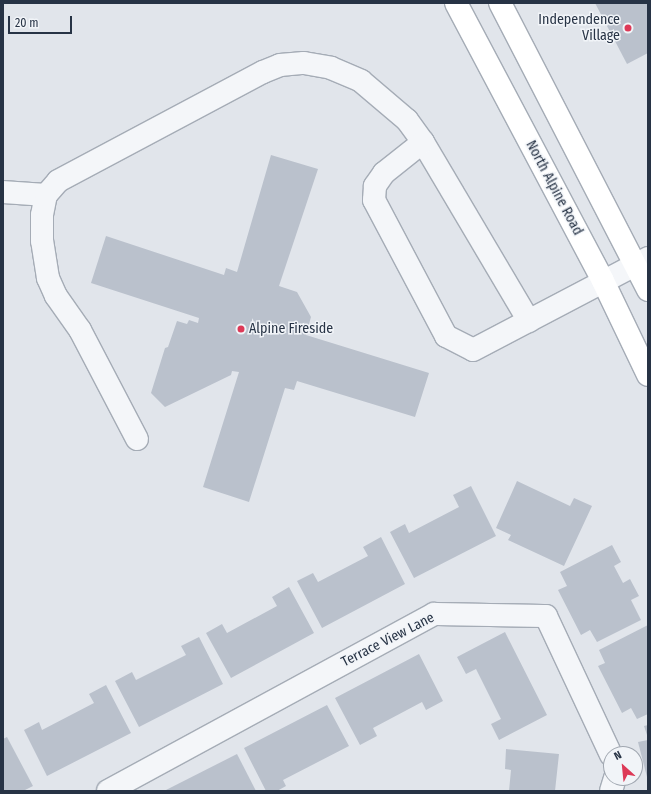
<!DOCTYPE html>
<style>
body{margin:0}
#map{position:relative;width:651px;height:794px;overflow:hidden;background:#e1e5eb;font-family:"Fira Sans Condensed",sans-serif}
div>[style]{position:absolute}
.building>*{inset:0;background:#bac1cc}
.roads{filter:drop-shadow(1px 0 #a5acb6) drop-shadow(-1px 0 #a5acb6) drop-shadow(0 1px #a5acb6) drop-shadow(0 -1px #a5acb6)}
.minor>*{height:22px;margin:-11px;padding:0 11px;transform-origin:11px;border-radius:11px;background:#f4f6f9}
.major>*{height:22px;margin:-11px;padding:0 11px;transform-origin:11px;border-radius:11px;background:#fff}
.dots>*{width:11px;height:11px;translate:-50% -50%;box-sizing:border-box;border:2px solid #f1f4f8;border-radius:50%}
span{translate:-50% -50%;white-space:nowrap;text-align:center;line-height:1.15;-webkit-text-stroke:3px #f1f4f8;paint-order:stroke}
.poi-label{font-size:14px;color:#273345}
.right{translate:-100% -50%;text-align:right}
.left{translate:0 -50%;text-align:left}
.street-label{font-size:14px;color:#273345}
.frame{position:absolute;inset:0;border:4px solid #273345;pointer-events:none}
.north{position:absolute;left:603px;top:746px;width:40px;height:40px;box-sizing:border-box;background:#f1f4f8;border:1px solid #a0a7b0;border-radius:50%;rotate:333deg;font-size:11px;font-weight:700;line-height:16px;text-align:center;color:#273345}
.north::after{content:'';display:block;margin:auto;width:14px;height:18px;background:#dd3957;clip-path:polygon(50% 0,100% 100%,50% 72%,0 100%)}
.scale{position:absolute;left:8px;top:16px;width:64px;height:18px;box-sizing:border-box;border:2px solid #273345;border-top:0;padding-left:5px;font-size:12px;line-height:14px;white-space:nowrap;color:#273345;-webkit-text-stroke:3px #f1f4f8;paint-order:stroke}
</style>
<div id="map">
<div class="building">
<i style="clip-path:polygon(595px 3px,648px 3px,648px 53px,627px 64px)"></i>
<i style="clip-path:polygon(271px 155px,318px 169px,279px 286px,297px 292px,311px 317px,306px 335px,429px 373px,415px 417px,297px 381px,294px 390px,285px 388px,249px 502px,203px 487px,239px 372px,232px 371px,231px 375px,165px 407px,151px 393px,165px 348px,168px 347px,177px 321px,187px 324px,189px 320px,198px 323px,199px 318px,91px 283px,106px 236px,224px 275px,226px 268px,237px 272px)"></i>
<i style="clip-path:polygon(517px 481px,570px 506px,574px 498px,592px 506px,564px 566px,508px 540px,511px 535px,496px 528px)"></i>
<i style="clip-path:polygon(471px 486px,496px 536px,414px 578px,390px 532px,405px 524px,409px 533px,459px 507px,453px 495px)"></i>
<i style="clip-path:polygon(381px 537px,405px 584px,322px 628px,297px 581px,313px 573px,318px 582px,368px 556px,363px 547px)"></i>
<i style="clip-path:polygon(612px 545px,621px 562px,614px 566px,623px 583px,630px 579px,639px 596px,631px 600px,641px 620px,597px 642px,590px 630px,581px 635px,558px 590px,567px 586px,560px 572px)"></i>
<i style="clip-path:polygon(289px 587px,314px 633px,231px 678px,206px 633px,222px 624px,227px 633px,277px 606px,272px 597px)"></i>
<i style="clip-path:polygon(648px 625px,648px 714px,637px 719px,631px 708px,622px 713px,598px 666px,605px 663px,599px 650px)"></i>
<i style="clip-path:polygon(505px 632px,547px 715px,499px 740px,491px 724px,501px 719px,476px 669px,466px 674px,457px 657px)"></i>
<i style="clip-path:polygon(199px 637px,223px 684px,139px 727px,115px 681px,132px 672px,136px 680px,186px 655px,181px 646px)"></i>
<i style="clip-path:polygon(419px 654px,443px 701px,426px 710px,422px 702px,373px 728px,377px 736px,360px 745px,335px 698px)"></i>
<i style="clip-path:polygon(106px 685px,131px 733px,47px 776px,24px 730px,39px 722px,42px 730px,94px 703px,89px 694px)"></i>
<i style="clip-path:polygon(327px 705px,349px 746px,283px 780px,286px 786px,277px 791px,266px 791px,244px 748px)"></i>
<i style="clip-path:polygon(648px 725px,648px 738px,644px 726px)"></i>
<i style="clip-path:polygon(7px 737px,33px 786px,23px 791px,3px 791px,3px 739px)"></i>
<i style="clip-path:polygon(648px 740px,648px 777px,647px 777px,638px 742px)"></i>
<i style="clip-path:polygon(506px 749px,559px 754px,555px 791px,509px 791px,511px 770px,505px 769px)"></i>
<i style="clip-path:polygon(237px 754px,256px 791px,164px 791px)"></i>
</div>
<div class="roads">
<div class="minor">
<i style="left:423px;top:142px;width:208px;rotate:59.4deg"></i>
<i style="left:3px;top:192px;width:43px;rotate:4deg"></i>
<i style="left:137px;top:439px;width:123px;rotate:-117.6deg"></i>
<i style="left:80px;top:330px;width:42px;rotate:-125.2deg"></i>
<i style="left:56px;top:296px;width:20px;rotate:-114deg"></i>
<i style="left:48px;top:278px;width:37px;rotate:-99deg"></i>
<i style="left:42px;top:241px;width:26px;rotate:-90deg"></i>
<i style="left:42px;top:215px;width:20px;rotate:-79deg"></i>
<i style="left:46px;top:195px;width:18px;rotate:-49deg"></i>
<i style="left:58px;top:181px;width:232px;rotate:-28deg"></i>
<i style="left:263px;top:72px;width:18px;rotate:-22deg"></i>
<i style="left:280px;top:65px;width:24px;rotate:-5deg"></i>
<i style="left:304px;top:63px;width:27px;rotate:10deg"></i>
<i style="left:331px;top:68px;width:33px;rotate:23deg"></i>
<i style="left:361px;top:81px;width:60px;rotate:40.3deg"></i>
<i style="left:407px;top:120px;width:27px;rotate:54deg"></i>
<i style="left:423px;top:142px;width:50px;rotate:141.5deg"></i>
<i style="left:384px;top:173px;width:16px;rotate:125deg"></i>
<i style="left:375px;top:186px;width:14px;rotate:94deg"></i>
<i style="left:374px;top:200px;width:154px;rotate:62.1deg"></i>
<i style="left:446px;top:336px;width:30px;rotate:27deg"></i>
<i style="left:473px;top:350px;width:198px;rotate:-27.7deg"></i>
<i style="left:108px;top:791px;width:371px;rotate:-28.5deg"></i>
<i style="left:434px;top:614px;width:112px;rotate:1deg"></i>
<i style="left:546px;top:616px;width:153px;rotate:64.9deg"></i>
<i style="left:611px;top:791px;width:14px;rotate:-73deg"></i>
</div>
<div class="major">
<i style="left:456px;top:3px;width:314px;rotate:62.1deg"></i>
<i style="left:603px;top:281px;width:104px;rotate:64.4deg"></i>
<i style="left:500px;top:3px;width:323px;rotate:62.7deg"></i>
</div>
</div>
<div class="dots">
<i style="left:628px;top:28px;background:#dd3957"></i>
<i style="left:241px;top:329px;background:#dd3957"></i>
</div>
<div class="poi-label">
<span class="right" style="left:620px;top:28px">Independence<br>Village</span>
<span class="left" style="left:249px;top:329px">Alpine Fireside</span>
</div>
<div class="street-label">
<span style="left:554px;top:188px;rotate:62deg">North Alpine Road</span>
<span style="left:388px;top:640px;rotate:-27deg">Terrace View Lane</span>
</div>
<div class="frame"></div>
<div class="north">N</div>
<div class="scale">20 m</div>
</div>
